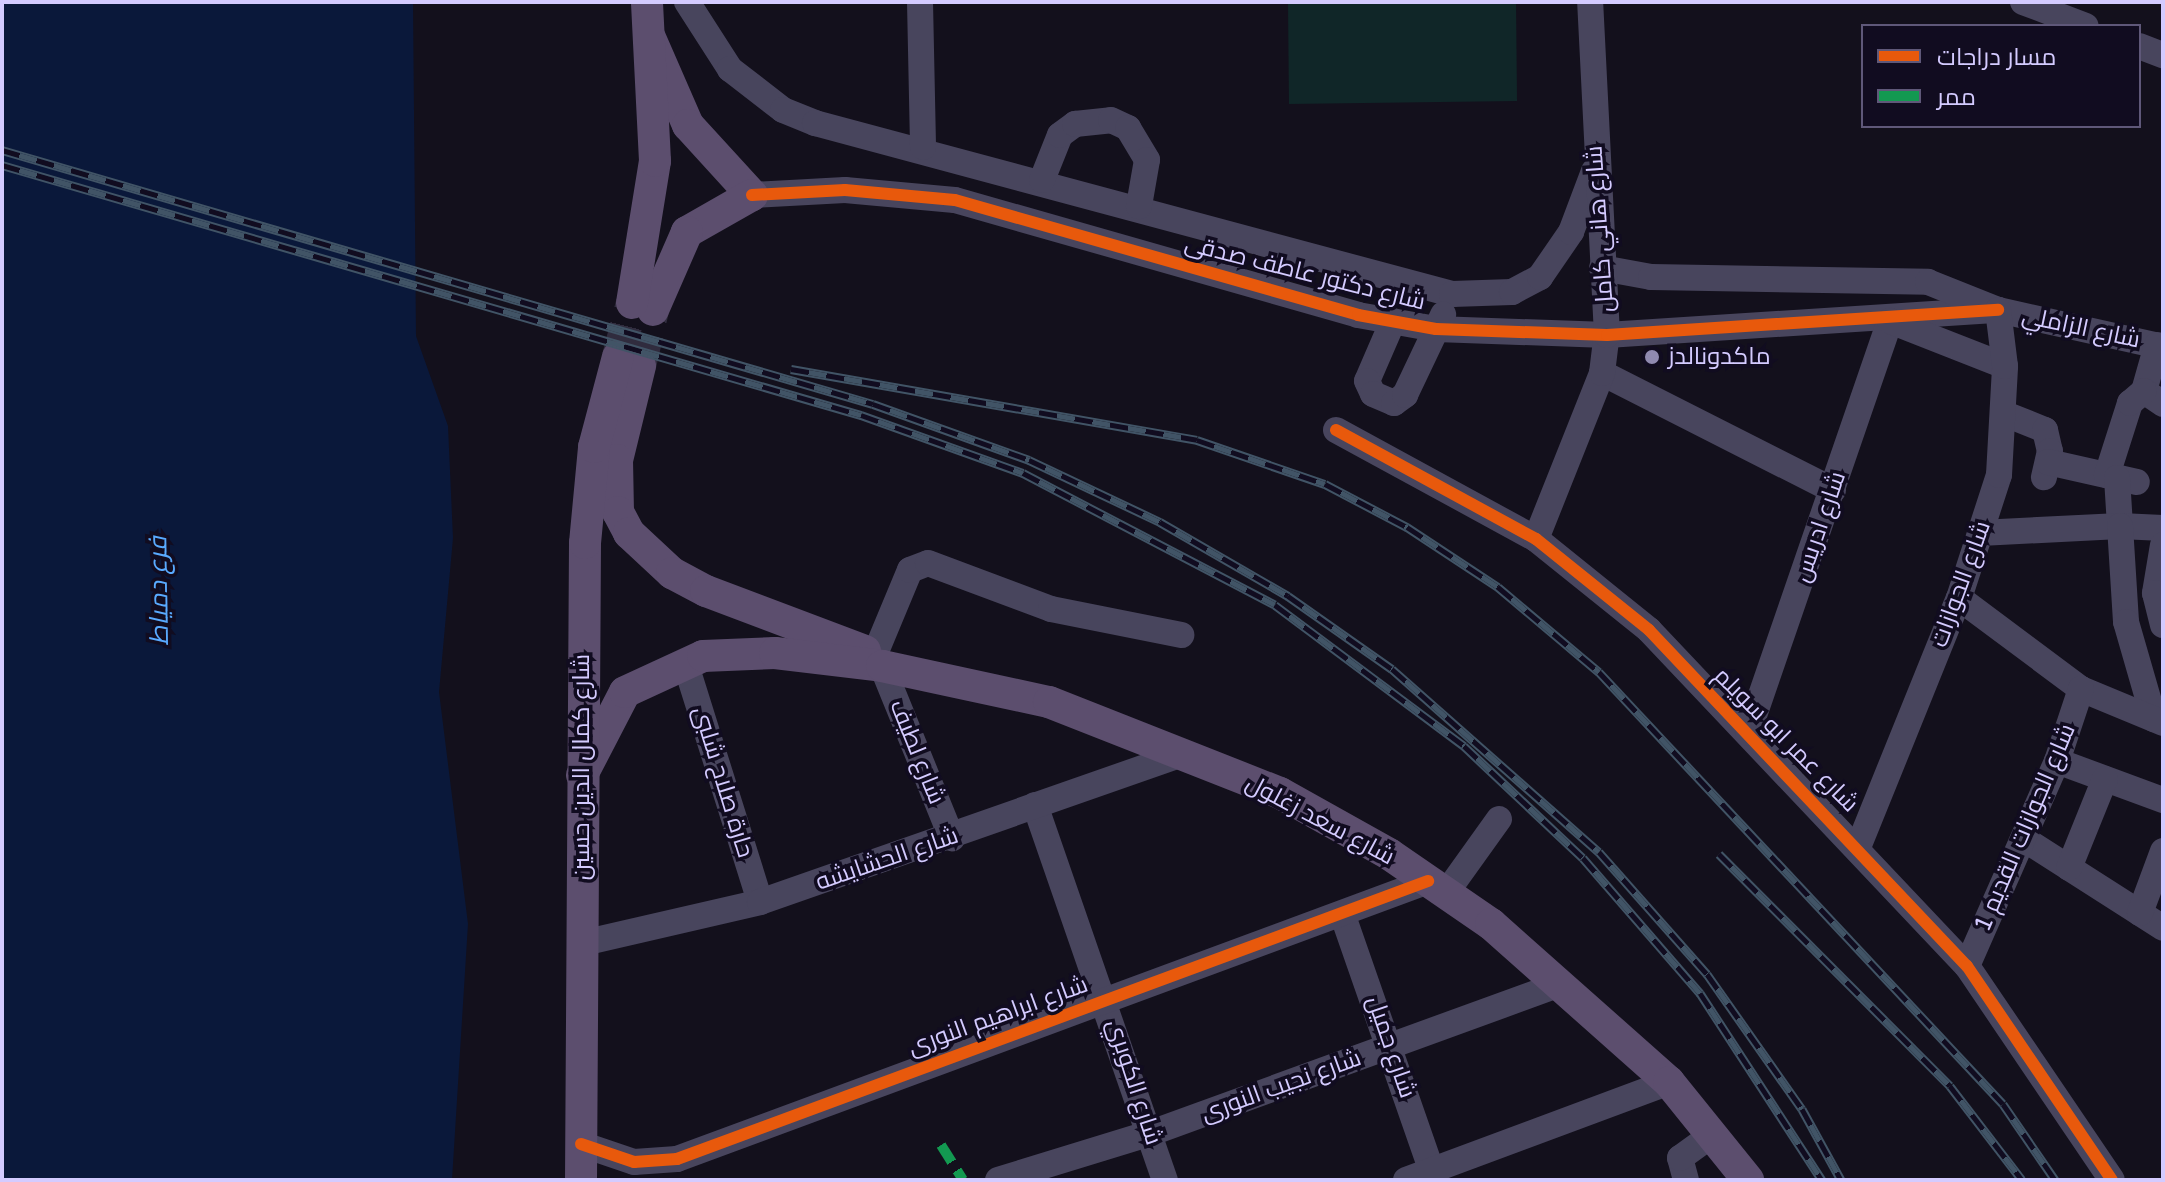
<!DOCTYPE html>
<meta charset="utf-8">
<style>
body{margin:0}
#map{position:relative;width:2165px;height:1182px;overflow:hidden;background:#13101c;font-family:"Varela Round",Cairo,sans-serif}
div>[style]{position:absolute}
.green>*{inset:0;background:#102628}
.water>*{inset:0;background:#0a183a}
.major-tunnel>*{height:32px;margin-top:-16px;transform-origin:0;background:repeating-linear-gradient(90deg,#302c3e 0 32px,transparent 0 48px)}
.minor>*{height:26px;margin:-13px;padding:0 13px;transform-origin:13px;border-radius:13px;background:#48455d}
.major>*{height:32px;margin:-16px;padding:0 16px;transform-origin:16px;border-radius:16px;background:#5c4e6e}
.rail>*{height:9px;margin-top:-4.5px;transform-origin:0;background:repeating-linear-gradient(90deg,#110c20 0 18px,#415466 0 36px);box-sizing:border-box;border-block:2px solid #415466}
.quiet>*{height:10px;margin-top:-5px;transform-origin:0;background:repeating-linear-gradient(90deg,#139951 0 20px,transparent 0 30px)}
.cycleway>*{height:12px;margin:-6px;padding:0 6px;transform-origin:6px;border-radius:6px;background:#e8590c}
.dots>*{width:22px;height:22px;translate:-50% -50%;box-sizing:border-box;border:4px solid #110c20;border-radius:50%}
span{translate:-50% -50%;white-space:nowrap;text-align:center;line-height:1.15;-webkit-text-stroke:7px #110c20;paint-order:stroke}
.street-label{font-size:24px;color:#d4cbff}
.poi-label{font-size:24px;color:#d4cbff}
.left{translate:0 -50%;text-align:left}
.water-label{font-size:26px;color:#59aaff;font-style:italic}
.frame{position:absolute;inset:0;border:4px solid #d4cbff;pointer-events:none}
.legend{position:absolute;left:1861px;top:24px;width:280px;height:104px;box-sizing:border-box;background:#110c20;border:2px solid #5f5879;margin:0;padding:10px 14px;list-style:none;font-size:24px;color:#d4cbff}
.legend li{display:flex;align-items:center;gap:16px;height:40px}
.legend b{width:40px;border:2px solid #5f5879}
</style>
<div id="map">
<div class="green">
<i style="clip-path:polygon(1288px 2px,1516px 2px,1517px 101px,1289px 104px)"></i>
</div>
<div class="water">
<i style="clip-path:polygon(2px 2px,413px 2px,416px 336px,448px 426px,453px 538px,439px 692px,468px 924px,452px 1180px,2px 1180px)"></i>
</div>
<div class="major-tunnel">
<i style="left:618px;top:357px;width:56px;rotate:-75.5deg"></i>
<i style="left:640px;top:366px;width:57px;rotate:-76.9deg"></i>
</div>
<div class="minor">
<i style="left:687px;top:2px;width:80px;rotate:57.3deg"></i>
<i style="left:730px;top:69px;width:67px;rotate:37.7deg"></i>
<i style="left:783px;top:110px;width:35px;rotate:22deg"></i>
<i style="left:815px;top:123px;width:660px;rotate:15.03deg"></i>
<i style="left:1452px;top:294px;width:60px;rotate:-1.9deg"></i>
<i style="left:1512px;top:292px;width:32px;rotate:-28deg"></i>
<i style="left:1540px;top:277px;width:55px;rotate:-55.4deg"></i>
<i style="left:1571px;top:232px;width:65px;rotate:-69.3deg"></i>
<i style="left:920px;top:2px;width:145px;rotate:88.8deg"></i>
<i style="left:2023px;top:2px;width:67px;rotate:20.9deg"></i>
<i style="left:2139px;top:46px;width:26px;rotate:21deg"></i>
<i style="left:1042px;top:180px;width:48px;rotate:-68.2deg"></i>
<i style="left:1060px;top:135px;width:19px;rotate:-36deg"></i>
<i style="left:1075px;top:124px;width:36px;rotate:-6deg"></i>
<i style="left:1111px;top:120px;width:19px;rotate:25deg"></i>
<i style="left:1128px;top:128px;width:37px;rotate:59deg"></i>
<i style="left:1147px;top:160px;width:47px;rotate:99.9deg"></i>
<i style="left:752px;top:195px;width:93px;rotate:-3.1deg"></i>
<i style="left:845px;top:190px;width:110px;rotate:5.2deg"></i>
<i style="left:955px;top:200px;width:419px;rotate:15.9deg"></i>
<i style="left:1358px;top:315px;width:79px;rotate:10.2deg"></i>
<i style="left:1436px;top:329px;width:171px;rotate:2deg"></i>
<i style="left:1607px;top:335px;width:392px;rotate:-3.7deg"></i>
<i style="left:1602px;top:268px;width:50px;rotate:10.4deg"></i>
<i style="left:1651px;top:277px;width:277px;rotate:1deg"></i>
<i style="left:1928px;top:282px;width:75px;rotate:21.8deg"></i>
<i style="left:1998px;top:310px;width:169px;rotate:12.6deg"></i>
<i style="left:1393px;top:321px;width:65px;rotate:113.4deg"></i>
<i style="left:1367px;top:381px;width:14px;rotate:65deg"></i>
<i style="left:1373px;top:394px;width:23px;rotate:23deg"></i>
<i style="left:1394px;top:403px;width:14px;rotate:-36deg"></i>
<i style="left:1405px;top:395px;width:89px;rotate:-64.6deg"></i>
<i style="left:2157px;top:345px;width:48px;rotate:105.8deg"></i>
<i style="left:2144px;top:391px;width:23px;rotate:34deg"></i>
<i style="left:1602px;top:373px;width:259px;rotate:26.9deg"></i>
<i style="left:2005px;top:414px;width:43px;rotate:21.8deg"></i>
<i style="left:2045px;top:430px;width:22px;rotate:77deg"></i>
<i style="left:2050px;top:451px;width:27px;rotate:103deg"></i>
<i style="left:1336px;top:430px;width:228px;rotate:28.6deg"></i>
<i style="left:1536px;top:539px;width:145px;rotate:38.8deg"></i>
<i style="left:1649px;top:630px;width:463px;rotate:46.6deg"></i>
<i style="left:1967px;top:966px;width:258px;rotate:55.9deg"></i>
<i style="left:2048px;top:462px;width:91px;rotate:12.7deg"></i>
<i style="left:2107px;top:475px;width:76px;rotate:-72.3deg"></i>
<i style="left:2130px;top:403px;width:18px;rotate:-41deg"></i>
<i style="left:2117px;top:478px;width:48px;rotate:86.4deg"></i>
<i style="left:2120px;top:526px;width:43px;rotate:2.7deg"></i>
<i style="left:1980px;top:533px;width:140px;rotate:-2.9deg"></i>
<i style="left:2120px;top:526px;width:96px;rotate:86.4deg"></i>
<i style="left:2126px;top:622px;width:101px;rotate:73.9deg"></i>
<i style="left:1536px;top:539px;width:179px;rotate:-68.3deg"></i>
<i style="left:1602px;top:373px;width:38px;rotate:-83deg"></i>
<i style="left:1607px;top:335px;width:333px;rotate:-92.9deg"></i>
<i style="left:2163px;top:545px;width:49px;rotate:99.5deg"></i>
<i style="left:2155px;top:593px;width:33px;rotate:76deg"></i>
<i style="left:1959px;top:598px;width:152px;rotate:36.7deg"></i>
<i style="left:2081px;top:689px;width:89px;rotate:22.5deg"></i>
<i style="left:875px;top:654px;width:91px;rotate:-67.4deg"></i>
<i style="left:910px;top:570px;width:19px;rotate:-21deg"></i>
<i style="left:928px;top:563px;width:131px;rotate:20.5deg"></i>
<i style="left:1051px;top:609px;width:133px;rotate:11.3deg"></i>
<i style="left:685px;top:662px;width:251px;rotate:72.6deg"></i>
<i style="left:882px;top:666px;width:186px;rotate:67.9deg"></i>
<i style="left:1748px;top:733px;width:436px;rotate:-71deg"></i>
<i style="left:1890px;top:321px;width:123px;rotate:21.4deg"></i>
<i style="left:2057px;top:761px;width:113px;rotate:20.2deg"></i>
<i style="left:1035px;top:805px;width:397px;rotate:70.9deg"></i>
<i style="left:2024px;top:839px;width:165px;rotate:32.6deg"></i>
<i style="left:1859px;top:845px;width:266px;rotate:-68deg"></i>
<i style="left:1959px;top:598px;width:129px;rotate:-72deg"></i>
<i style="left:1999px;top:475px;width:109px;rotate:-86.8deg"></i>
<i style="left:2005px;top:366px;width:56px;rotate:-97.1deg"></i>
<i style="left:2069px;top:868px;width:96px;rotate:-68deg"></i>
<i style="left:1446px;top:893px;width:91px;rotate:-54.4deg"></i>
<i style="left:2140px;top:913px;width:66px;rotate:-69.6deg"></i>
<i style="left:1343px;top:916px;width:280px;rotate:70.8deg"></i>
<i style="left:583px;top:943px;width:182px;rotate:-13deg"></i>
<i style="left:760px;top:902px;width:450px;rotate:-19.3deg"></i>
<i style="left:1967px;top:966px;width:224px;rotate:-66.3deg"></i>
<i style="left:2057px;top:761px;width:76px;rotate:-71.6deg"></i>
<i style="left:581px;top:1144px;width:56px;rotate:18.8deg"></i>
<i style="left:634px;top:1162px;width:43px;rotate:-4deg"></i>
<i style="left:677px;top:1159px;width:801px;rotate:-20.31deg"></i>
<i style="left:998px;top:1180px;width:160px;rotate:-17.1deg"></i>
<i style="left:1151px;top:1133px;width:436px;rotate:-20deg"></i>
<i style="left:1406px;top:1180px;width:281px;rotate:-20.4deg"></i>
<i style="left:1686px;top:1180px;width:23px;rotate:-105deg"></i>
<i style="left:1680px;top:1158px;width:41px;rotate:-36deg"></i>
</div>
<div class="major">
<i style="left:650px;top:38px;width:95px;rotate:66.4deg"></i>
<i style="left:688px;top:125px;width:95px;rotate:47.6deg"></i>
<i style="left:752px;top:195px;width:75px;rotate:150.4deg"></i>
<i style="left:687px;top:232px;width:85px;rotate:113.6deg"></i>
<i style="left:632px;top:303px;width:144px;rotate:-80.8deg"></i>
<i style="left:655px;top:161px;width:159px;rotate:-92.9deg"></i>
<i style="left:640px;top:366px;width:97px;rotate:103.7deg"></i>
<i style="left:617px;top:460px;width:52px;rotate:88.9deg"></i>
<i style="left:618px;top:512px;width:24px;rotate:62deg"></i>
<i style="left:629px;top:533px;width:59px;rotate:42.9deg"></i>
<i style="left:672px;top:573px;width:38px;rotate:28deg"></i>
<i style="left:706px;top:591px;width:170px;rotate:20.7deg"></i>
<i style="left:582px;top:775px;width:93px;rotate:-62.6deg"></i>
<i style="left:625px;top:692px;width:86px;rotate:-24.8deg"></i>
<i style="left:703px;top:656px;width:72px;rotate:-2.4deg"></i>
<i style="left:775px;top:653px;width:108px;rotate:6.9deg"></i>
<i style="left:882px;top:666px;width:171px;rotate:12.2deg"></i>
<i style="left:1049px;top:702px;width:248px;rotate:21.5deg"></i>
<i style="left:1280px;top:793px;width:125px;rotate:29.2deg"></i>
<i style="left:1389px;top:854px;width:124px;rotate:34.5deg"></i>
<i style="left:1491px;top:924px;width:238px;rotate:41.6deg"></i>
<i style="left:1669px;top:1082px;width:126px;rotate:51.1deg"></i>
<i style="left:581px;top:1180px;width:637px;rotate:-89.64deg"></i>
<i style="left:585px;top:543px;width:96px;rotate:-84.6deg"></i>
<i style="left:594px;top:447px;width:93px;rotate:-75.1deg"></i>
</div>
<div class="rail">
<i style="left:2px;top:150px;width:907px;rotate:16.26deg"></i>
<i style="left:873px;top:404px;width:166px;rotate:19.7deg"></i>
<i style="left:1029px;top:460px;width:145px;rotate:25.3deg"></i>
<i style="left:1160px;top:522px;width:148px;rotate:30deg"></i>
<i style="left:1288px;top:596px;width:127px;rotate:35.1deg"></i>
<i style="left:1392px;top:669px;width:276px;rotate:41.5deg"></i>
<i style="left:1599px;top:852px;width:163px;rotate:48.5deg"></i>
<i style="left:1707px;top:974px;width:165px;rotate:54.9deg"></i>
<i style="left:1802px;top:1109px;width:81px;rotate:61.2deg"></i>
<i style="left:2px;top:165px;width:895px;rotate:16.23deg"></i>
<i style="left:861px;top:415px;width:172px;rotate:19.7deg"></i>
<i style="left:1023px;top:473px;width:284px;rotate:27.6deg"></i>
<i style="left:1275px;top:605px;width:236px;rotate:36.7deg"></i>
<i style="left:1464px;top:746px;width:163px;rotate:43.3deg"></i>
<i style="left:1583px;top:858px;width:179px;rotate:49.1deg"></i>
<i style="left:1700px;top:993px;width:223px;rotate:56.9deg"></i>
<i style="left:791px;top:369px;width:412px;rotate:9.9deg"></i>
<i style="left:1197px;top:440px;width:135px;rotate:19deg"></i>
<i style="left:1325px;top:484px;width:93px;rotate:27.7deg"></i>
<i style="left:1407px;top:527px;width:109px;rotate:33.4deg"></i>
<i style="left:1498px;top:587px;width:132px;rotate:40.1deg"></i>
<i style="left:1599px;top:672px;width:591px;rotate:46.92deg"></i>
<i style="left:2003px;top:1104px;width:92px;rotate:55.6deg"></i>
<i style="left:1719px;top:854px;width:327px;rotate:45.1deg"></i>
<i style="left:1950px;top:1086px;width:118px;rotate:52.5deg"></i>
</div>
<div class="quiet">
<i style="left:941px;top:1145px;width:41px;rotate:57.8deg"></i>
</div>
<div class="cycleway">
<i style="left:752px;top:195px;width:93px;rotate:-3.1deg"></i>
<i style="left:845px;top:190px;width:110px;rotate:5.2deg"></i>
<i style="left:955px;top:200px;width:419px;rotate:15.9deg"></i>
<i style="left:1358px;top:315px;width:79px;rotate:10.2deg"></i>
<i style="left:1436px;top:329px;width:171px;rotate:2deg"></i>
<i style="left:1607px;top:335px;width:392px;rotate:-3.7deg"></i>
<i style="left:1336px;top:430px;width:228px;rotate:28.6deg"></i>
<i style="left:1536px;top:539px;width:145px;rotate:38.8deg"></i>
<i style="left:1649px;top:630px;width:463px;rotate:46.6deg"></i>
<i style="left:1967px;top:966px;width:258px;rotate:55.9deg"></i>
<i style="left:581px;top:1144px;width:56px;rotate:18.8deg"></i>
<i style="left:634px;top:1162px;width:43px;rotate:-4deg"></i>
<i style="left:677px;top:1159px;width:801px;rotate:-20.31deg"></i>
</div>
<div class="dots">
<i style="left:1652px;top:357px;background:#908ab0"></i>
</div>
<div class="street-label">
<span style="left:1600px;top:229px;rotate:-94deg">شارع هاني كامل</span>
<span style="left:1305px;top:273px;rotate:14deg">شارع دكتور عاطف صدقى</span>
<span style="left:2081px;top:328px;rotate:12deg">شارع الزاملي</span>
<span style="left:1820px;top:527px;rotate:-71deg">شارع ادريس</span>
<span style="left:1961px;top:584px;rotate:-70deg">شارع الجوازات</span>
<span style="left:1786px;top:740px;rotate:45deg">شارع عمر ابو سويلم</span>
<span style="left:917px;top:752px;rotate:68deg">شارع لطيف</span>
<span style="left:582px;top:767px;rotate:-90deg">شارع كمال الدين حسين</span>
<span style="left:723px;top:782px;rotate:73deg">حارة صلاح شلبى</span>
<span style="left:1320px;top:820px;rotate:28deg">شارع سعد زغلول</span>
<span style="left:2025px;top:828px;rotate:-67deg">شارع الجوازات القديم 1</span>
<span style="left:887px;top:859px;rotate:-19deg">شارع الحشايشه</span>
<span style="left:998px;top:1016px;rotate:-20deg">شارع ابراهيم النورى</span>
<span style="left:1391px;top:1047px;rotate:71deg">شارع جميل</span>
<span style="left:1134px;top:1082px;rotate:72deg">شارع الكوبري</span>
<span style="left:1281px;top:1086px;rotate:-20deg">شارع نجيب النورى</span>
</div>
<div class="poi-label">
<span class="left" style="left:1668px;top:357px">ماكدونالدز</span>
</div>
<div class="water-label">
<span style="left:159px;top:591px;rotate:-91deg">فرع دمياط</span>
</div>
<div class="frame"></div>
<ul class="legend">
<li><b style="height:10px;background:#e8590c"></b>مسار دراجات</li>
<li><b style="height:10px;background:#139951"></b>ممر</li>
</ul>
</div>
